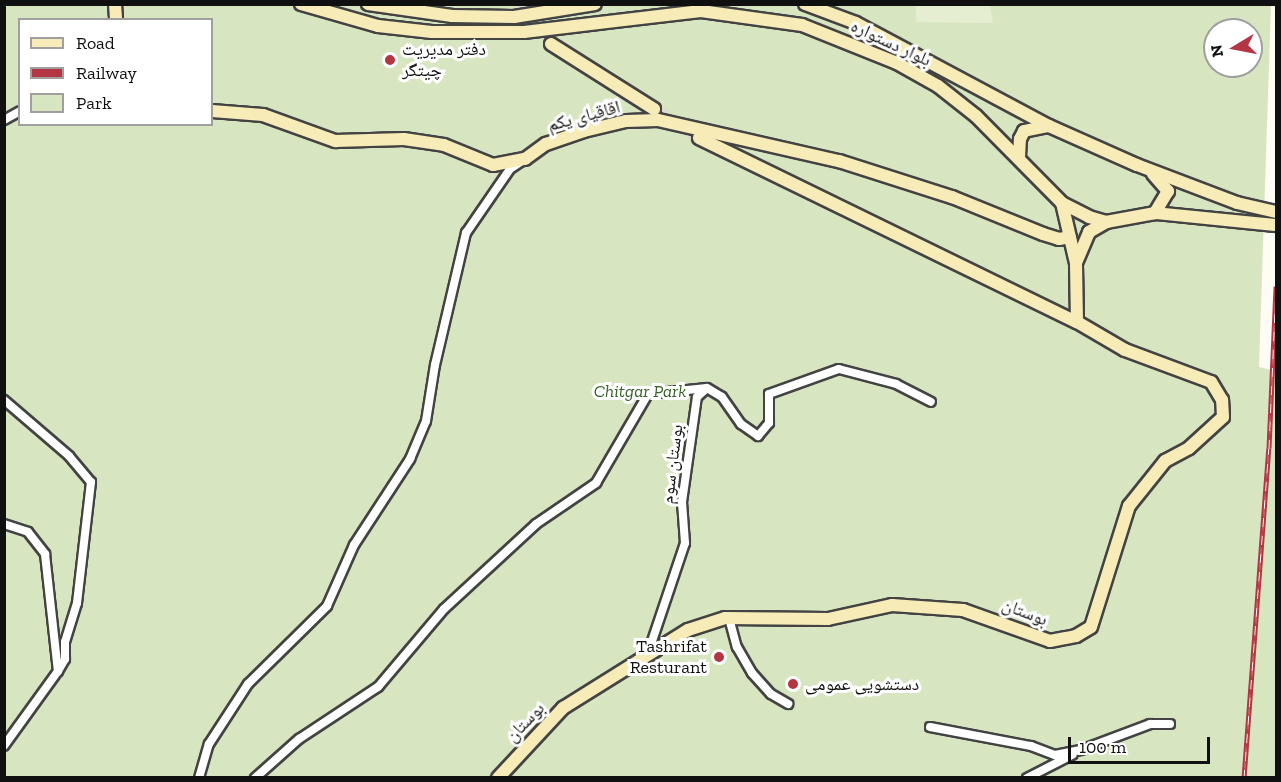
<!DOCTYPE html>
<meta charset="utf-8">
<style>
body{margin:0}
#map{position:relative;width:1281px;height:782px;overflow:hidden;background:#fefcf5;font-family:"Zilla Slab","Noto Naskh Arabic",serif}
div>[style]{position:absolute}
.green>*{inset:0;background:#d7e6c1}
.pitch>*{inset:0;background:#e6eed2}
.street-tunnel>*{height:8px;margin-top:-4px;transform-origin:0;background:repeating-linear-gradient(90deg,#dad9d3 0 8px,transparent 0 12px)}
.secondary-tunnel>*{height:12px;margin-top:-6px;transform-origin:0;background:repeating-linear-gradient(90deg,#dad9d3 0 12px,transparent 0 18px)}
.roads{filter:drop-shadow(2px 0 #434343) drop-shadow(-2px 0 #434343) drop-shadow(0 2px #434343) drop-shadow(0 -2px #434343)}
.street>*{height:8px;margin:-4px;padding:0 4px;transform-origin:4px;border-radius:4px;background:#fff}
.secondary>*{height:12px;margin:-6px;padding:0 6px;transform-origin:6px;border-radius:6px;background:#f7ebb7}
.rail>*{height:5px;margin-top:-2.5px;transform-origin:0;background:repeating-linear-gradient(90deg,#fff 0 9px,#b43544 0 18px);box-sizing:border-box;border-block:2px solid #b43544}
.dots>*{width:16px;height:16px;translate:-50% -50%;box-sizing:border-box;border:3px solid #fff;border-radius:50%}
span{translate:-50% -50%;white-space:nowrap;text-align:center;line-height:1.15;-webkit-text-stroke:6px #fff;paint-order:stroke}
.street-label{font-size:18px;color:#101010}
.poi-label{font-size:18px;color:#101010}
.left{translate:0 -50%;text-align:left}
.right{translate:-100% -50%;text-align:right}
.park-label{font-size:18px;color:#376326;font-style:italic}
.frame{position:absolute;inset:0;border:6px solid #101010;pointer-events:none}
.legend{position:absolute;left:18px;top:18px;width:195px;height:108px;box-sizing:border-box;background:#fff;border:2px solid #9f9f9f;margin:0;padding:8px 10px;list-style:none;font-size:18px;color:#101010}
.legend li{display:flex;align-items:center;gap:12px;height:30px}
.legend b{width:30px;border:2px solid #9f9f9f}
.north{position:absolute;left:1203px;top:18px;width:60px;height:60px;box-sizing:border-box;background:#fff;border:2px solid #9f9f9f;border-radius:50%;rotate:260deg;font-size:16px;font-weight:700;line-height:24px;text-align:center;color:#101010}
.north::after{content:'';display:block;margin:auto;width:21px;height:27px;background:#b43544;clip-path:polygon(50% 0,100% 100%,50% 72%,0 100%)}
.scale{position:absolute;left:1068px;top:737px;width:142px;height:27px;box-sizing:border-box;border:3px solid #101010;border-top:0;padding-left:8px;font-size:18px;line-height:21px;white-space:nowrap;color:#101010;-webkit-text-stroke:4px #fff;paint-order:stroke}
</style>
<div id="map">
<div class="green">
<i style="clip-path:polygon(evenodd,5px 5px,1271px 5px,1259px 367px,1276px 371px,1276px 777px,5px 778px,5px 5px,20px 20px,212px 20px,212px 124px,20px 124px,20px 20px,5px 5px,1215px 30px,1251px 30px,1251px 66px,1215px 66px,1215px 30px)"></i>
</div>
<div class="pitch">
<i style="clip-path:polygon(990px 5px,993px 23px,916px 22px,916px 5px)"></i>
</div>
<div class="street-tunnel">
<i style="left:518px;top:4px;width:22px;rotate:68deg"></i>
<i style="left:526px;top:24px;width:32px;rotate:39deg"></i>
</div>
<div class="secondary-tunnel">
<i style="left:654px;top:109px;width:54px;rotate:32.8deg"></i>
</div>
<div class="roads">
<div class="street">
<i style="left:4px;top:120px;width:18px;rotate:-29deg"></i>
<i style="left:4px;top:400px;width:86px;rotate:40.7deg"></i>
<i style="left:69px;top:456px;width:34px;rotate:50deg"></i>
<i style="left:91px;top:482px;width:122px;rotate:96.6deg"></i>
<i style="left:77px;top:603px;width:41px;rotate:107.1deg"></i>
<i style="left:65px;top:642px;width:17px;rotate:90deg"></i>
<i style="left:65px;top:659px;width:14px;rotate:120deg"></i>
<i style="left:4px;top:524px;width:25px;rotate:18deg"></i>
<i style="left:28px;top:532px;width:28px;rotate:52deg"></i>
<i style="left:45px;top:554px;width:118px;rotate:83.7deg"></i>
<i style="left:58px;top:671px;width:92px;rotate:125.8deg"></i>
<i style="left:729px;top:618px;width:30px;rotate:75deg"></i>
<i style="left:737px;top:647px;width:30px;rotate:60deg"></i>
<i style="left:752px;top:673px;width:28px;rotate:48deg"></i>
<i style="left:771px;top:694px;width:20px;rotate:30deg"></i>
<i style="left:648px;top:653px;width:116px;rotate:-71.4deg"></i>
<i style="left:685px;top:543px;width:41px;rotate:-94.2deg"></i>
<i style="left:682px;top:502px;width:106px;rotate:-81.9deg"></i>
<i style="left:697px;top:397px;width:13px;rotate:-42deg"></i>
<i style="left:707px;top:388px;width:17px;rotate:31deg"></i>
<i style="left:722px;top:397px;width:33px;rotate:55deg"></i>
<i style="left:741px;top:424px;width:21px;rotate:35deg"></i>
<i style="left:758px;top:436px;width:17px;rotate:-50deg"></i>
<i style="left:769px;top:423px;width:29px;rotate:-90deg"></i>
<i style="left:769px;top:394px;width:74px;rotate:-19.7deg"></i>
<i style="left:839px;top:369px;width:59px;rotate:14.7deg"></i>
<i style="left:896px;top:384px;width:39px;rotate:27deg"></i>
<i style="left:930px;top:727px;width:103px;rotate:10.7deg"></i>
<i style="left:1031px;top:746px;width:26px;rotate:21deg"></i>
<i style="left:1055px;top:755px;width:26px;rotate:-11deg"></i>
<i style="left:1081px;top:750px;width:74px;rotate:-20.6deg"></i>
<i style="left:1150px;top:724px;width:20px"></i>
<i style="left:199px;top:778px;width:35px;rotate:-74deg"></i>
<i style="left:209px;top:744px;width:72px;rotate:-57deg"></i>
<i style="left:248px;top:684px;width:111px;rotate:-44.6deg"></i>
<i style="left:327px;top:606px;width:67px;rotate:-66.1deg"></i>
<i style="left:354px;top:545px;width:103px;rotate:-56.9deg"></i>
<i style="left:410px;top:459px;width:41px;rotate:-67.2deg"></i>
<i style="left:426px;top:421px;width:57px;rotate:-80.9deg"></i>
<i style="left:435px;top:365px;width:136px;rotate:-76.8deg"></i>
<i style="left:466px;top:233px;width:78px;rotate:-55.5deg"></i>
<i style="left:510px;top:169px;width:14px;rotate:-34deg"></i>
<i style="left:255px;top:778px;width:59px;rotate:-41.6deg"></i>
<i style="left:299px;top:739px;width:95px;rotate:-33.4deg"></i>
<i style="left:378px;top:687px;width:102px;rotate:-49.8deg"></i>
<i style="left:444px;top:609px;width:125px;rotate:-42.7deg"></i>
<i style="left:536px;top:524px;width:73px;rotate:-34.3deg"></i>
<i style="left:596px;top:483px;width:103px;rotate:-59.7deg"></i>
<i style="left:648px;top:394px;width:59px;rotate:-5.8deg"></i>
<i style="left:1027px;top:778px;width:51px;rotate:-27.1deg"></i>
</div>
<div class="secondary">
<i style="left:115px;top:4px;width:16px;rotate:86deg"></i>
<i style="left:301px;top:4px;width:80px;rotate:15.9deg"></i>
<i style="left:378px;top:26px;width:54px;rotate:6.3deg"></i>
<i style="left:432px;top:32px;width:92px"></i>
<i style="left:524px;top:32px;width:178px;rotate:-6.8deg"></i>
<i style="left:701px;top:11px;width:102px;rotate:7.9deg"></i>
<i style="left:802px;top:25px;width:102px;rotate:21.8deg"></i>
<i style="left:897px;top:63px;width:47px;rotate:29.3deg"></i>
<i style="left:938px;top:86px;width:48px;rotate:38.3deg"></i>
<i style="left:976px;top:116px;width:122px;rotate:45.3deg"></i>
<i style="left:1062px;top:203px;width:30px;rotate:27deg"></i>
<i style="left:1089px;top:217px;width:18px;rotate:16deg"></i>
<i style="left:1106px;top:222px;width:50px;rotate:-10.4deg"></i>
<i style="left:1155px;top:213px;width:122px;rotate:5.7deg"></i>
<i style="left:368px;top:4px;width:85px;rotate:8.1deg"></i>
<i style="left:452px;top:16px;width:62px;rotate:0.9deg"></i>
<i style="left:514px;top:17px;width:82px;rotate:-9.1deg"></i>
<i style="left:805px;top:4px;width:54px;rotate:20.4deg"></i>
<i style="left:856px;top:23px;width:219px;rotate:28.1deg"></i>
<i style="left:1049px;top:126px;width:96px;rotate:23.9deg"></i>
<i style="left:1137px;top:165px;width:107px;rotate:20.8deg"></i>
<i style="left:1237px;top:203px;width:40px;rotate:13deg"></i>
<i style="left:551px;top:44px;width:122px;rotate:32.3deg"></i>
<i style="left:212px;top:111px;width:51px;rotate:4.5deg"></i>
<i style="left:263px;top:115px;width:77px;rotate:19.9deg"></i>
<i style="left:335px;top:141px;width:69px;rotate:-1.7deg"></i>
<i style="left:404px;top:139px;width:40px;rotate:8.5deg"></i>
<i style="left:444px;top:145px;width:53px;rotate:22.2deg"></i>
<i style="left:493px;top:165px;width:33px;rotate:-11deg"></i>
<i style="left:525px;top:159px;width:26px;rotate:-36deg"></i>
<i style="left:546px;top:144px;width:40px;rotate:-18.9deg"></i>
<i style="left:584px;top:131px;width:43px;rotate:-13.4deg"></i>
<i style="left:626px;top:121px;width:32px;rotate:-2deg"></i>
<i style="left:658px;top:120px;width:186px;rotate:12.8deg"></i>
<i style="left:839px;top:161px;width:119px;rotate:17.7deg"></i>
<i style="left:952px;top:197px;width:98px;rotate:22.1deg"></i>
<i style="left:1043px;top:234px;width:17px;rotate:17deg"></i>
<i style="left:1059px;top:239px;width:11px;rotate:-10deg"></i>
<i style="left:699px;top:138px;width:420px;rotate:26deg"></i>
<i style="left:1019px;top:157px;width:18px;rotate:-87deg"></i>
<i style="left:1020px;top:139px;width:9px;rotate:-63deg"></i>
<i style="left:1024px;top:131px;width:25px;rotate:-12deg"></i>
<i style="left:1153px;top:174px;width:23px;rotate:49deg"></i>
<i style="left:1168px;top:191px;width:26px;rotate:121deg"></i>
<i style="left:1062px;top:203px;width:62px;rotate:76.9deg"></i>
<i style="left:1076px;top:263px;width:34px;rotate:-67deg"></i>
<i style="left:1089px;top:232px;width:20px;rotate:-30deg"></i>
<i style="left:498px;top:778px;width:96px;rotate:-47.1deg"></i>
<i style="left:563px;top:708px;width:147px;rotate:-32deg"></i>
<i style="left:688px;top:630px;width:39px;rotate:-18deg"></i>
<i style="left:725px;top:618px;width:103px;rotate:0.6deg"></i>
<i style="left:828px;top:619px;width:66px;rotate:-12.3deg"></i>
<i style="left:892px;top:605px;width:71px;rotate:4deg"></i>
<i style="left:963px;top:610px;width:92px;rotate:19.6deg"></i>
<i style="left:1050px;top:641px;width:26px;rotate:-11deg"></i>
<i style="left:1076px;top:636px;width:17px;rotate:-31deg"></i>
<i style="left:1091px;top:627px;width:127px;rotate:-72.6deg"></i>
<i style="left:1129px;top:506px;width:58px;rotate:-51.3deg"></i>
<i style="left:1165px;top:461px;width:27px;rotate:-28deg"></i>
<i style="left:1189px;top:448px;width:46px;rotate:-42.4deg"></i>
<i style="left:1223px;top:417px;width:17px;rotate:-93deg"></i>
<i style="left:1222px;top:400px;width:21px;rotate:-121deg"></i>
<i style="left:1211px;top:382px;width:92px;rotate:-159.6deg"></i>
<i style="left:1125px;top:350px;width:56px;rotate:-149.7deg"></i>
<i style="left:1077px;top:322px;width:59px;rotate:-91deg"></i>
</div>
</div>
<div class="rail">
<i style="left:1244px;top:778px;width:331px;rotate:-85.7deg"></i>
<i style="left:1269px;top:448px;width:162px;rotate:-87.5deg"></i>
</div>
<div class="dots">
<i style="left:390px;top:60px;background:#b43544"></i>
<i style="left:719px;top:657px;background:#b43544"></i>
<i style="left:793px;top:684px;background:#b43544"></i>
</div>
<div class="street-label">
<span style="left:891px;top:43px;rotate:25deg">بلوار دستواره</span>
<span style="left:584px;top:116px;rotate:-15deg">اقاقیای یکم</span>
<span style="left:672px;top:464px;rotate:-83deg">بوستان سوم</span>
<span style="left:1025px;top:612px;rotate:21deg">بوستان</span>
<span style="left:525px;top:722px;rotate:-46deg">بوستان</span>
</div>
<div class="poi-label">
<span class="left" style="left:402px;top:60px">دفتر مدیریت<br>چیتگر</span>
<span class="right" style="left:707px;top:657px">Tashrifat<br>Resturant</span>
<span class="left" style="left:805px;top:684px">دستشویی عمومی</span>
</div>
<div class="park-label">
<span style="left:640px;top:391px">Chitgar Park</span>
</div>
<div class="frame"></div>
<ul class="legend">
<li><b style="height:8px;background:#f7ebb7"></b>Road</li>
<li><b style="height:8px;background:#b43544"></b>Railway</li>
<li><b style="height:16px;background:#d7e6c1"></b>Park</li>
</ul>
<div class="north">N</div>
<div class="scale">100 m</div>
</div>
